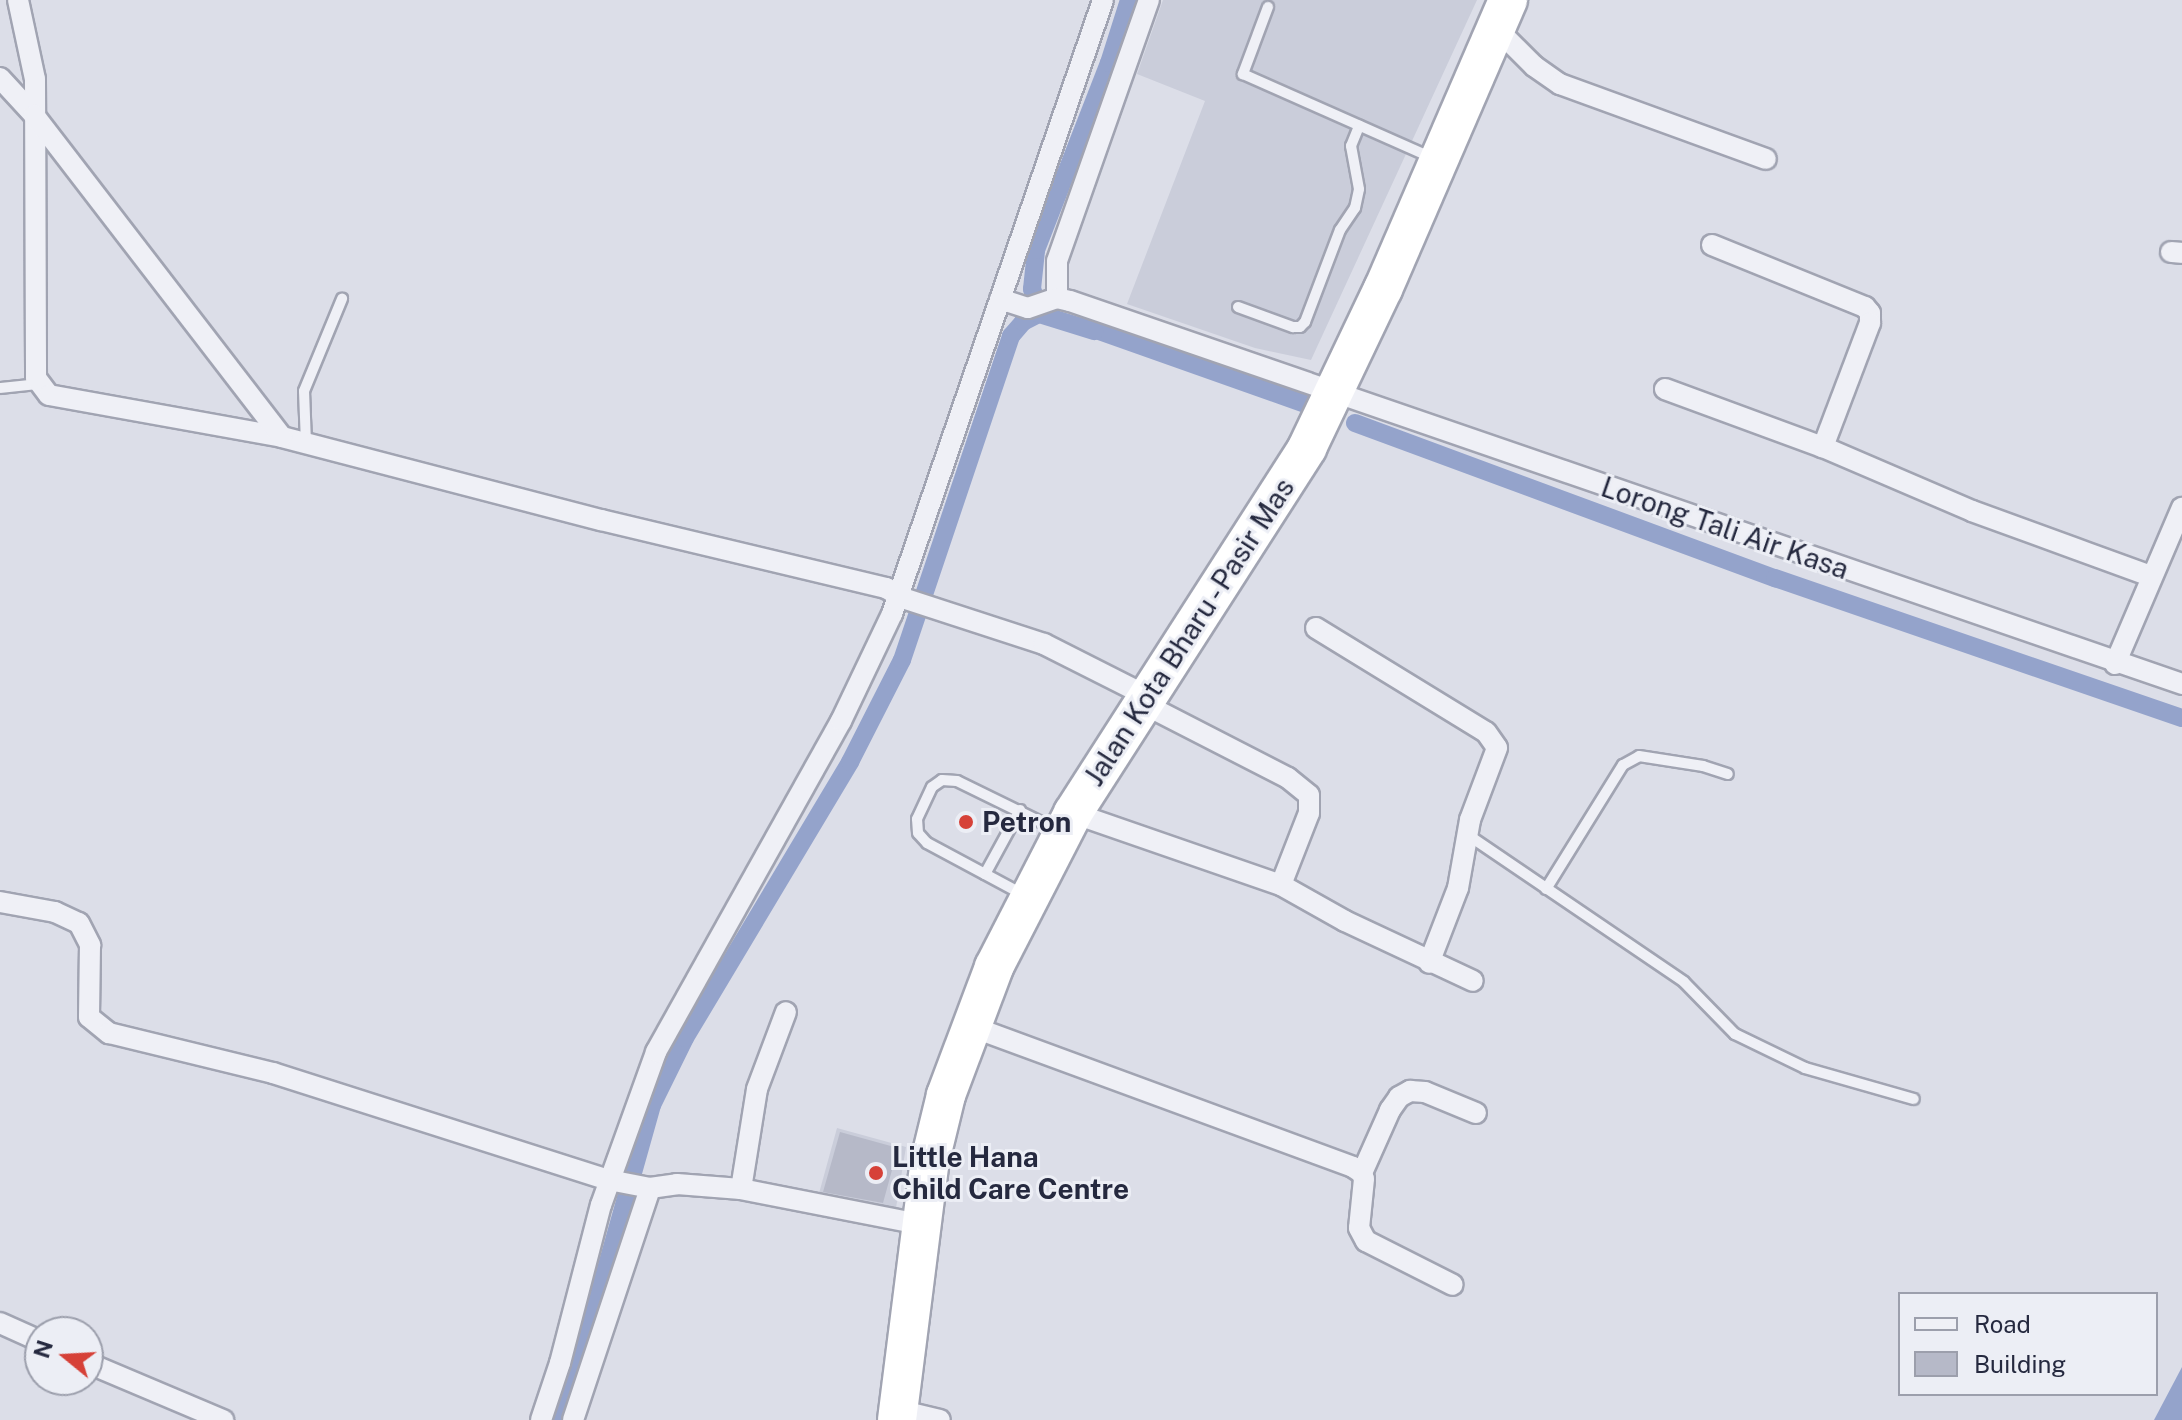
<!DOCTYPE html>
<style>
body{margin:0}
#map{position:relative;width:2182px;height:1420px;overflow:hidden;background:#dcdee8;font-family:"Public Sans",sans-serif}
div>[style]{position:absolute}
.built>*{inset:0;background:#cacdda}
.water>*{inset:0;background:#94a3cb}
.canal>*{height:18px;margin:-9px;padding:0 9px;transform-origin:9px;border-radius:9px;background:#94a3cb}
.building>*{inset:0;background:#b6b9c8}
.roads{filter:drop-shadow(2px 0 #a1a4b2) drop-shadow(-2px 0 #a1a4b2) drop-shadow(0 2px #a1a4b2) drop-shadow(0 -2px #a1a4b2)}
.lane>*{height:10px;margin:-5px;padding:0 5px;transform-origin:5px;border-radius:5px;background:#eff0f6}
.street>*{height:20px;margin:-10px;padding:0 10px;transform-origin:10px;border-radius:10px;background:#eff0f6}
.highway>*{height:38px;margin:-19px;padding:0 19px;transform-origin:19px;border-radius:19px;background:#fff}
.dots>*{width:22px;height:22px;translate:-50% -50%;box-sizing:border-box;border:4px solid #eceef5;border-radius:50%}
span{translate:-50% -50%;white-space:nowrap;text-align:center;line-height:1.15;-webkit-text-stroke:6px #eceef5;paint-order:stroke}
.street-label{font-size:28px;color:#25293f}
.poi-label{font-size:28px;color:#25293f;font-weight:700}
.left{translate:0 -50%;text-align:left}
.legend{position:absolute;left:1898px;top:1292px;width:260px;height:104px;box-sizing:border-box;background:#eceef5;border:2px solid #9c9fac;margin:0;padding:10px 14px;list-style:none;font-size:24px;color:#25293f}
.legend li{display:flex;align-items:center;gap:16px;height:40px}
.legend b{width:40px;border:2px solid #9c9fac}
.north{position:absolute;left:24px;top:1316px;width:80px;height:80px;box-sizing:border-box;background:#eceef5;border:2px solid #9c9fac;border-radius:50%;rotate:288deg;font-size:22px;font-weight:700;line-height:32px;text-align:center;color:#25293f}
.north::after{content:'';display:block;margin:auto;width:28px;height:36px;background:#d64138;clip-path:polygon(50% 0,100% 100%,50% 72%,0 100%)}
</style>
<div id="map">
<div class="built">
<i style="clip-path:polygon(1163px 0,1477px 0,1311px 360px,1255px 348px,1127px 304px,1205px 101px,1137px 74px)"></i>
<i style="clip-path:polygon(837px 1128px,906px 1147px,895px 1214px,818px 1197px)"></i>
</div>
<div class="water">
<i style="clip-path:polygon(2182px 1367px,2182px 1420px,2154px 1420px)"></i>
</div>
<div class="canal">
<i style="left:1037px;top:301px;width:13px;rotate:-113deg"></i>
<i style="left:1032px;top:289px;width:39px;rotate:-84deg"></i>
<i style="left:1036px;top:250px;width:201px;rotate:-68.7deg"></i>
<i style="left:1109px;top:63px;width:66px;rotate:-72.4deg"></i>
<i style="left:1085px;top:326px;width:233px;rotate:19.5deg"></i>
<i style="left:1355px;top:423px;width:448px;rotate:20.3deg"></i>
<i style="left:1775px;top:578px;width:430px;rotate:19deg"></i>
<i style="left:558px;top:1420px;width:85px;rotate:-70.7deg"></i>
<i style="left:586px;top:1340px;width:244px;rotate:-74.3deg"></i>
<i style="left:652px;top:1105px;width:75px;rotate:-63.8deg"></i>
<i style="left:685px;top:1038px;width:322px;rotate:-59.1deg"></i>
<i style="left:850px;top:762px;width:114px;rotate:-63deg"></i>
<i style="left:902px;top:660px;width:342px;rotate:-71.4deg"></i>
<i style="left:1011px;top:336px;width:18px;rotate:-49deg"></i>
<i style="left:1023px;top:322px;width:18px;rotate:-27deg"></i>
<i style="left:1039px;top:314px;width:58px;rotate:17.2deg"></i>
</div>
<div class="building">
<i style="clip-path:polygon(840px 1132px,898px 1148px,883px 1203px,823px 1192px)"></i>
</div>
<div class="roads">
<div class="lane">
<i style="left:1268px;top:7px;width:72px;rotate:110.5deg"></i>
<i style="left:1243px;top:74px;width:208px;rotate:23.9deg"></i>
<i style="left:1238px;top:307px;width:59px;rotate:20deg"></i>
<i style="left:1293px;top:327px;width:7px"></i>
<i style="left:1300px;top:327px;width:7px;rotate:-45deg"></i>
<i style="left:1305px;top:322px;width:98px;rotate:-69.2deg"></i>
<i style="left:1340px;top:230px;width:27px;rotate:-56deg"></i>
<i style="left:1355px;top:208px;width:19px;rotate:-78deg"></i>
<i style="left:1359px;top:189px;width:44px;rotate:-100.5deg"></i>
<i style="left:1351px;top:146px;width:22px;rotate:-68deg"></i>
<i style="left:0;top:388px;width:37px;rotate:-6deg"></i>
<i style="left:306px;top:443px;width:52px;rotate:-92.2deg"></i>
<i style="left:304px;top:391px;width:100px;rotate:-67.6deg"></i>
<i style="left:1468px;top:835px;width:261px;rotate:34.2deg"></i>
<i style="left:1684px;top:982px;width:73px;rotate:45.6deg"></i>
<i style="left:1735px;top:1034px;width:78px;rotate:25.9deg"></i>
<i style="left:1805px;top:1068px;width:113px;rotate:15.9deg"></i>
<i style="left:985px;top:874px;width:73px;rotate:-61.3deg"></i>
<i style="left:1546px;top:889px;width:146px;rotate:-58.2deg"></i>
<i style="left:1623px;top:765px;width:18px;rotate:-29deg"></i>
<i style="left:1639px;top:756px;width:65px;rotate:8.9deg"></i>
<i style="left:1703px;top:766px;width:26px;rotate:18deg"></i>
<i style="left:1024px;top:895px;width:110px;rotate:-151.8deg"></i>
<i style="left:927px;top:843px;width:13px;rotate:-132deg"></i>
<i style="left:918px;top:833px;width:14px;rotate:-94deg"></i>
<i style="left:917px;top:819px;width:35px;rotate:-65deg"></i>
<i style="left:932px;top:787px;width:12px;rotate:-35deg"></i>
<i style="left:942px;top:780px;width:15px;rotate:4deg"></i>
<i style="left:957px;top:781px;width:111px;rotate:26.1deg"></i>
</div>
<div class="street">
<i style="left:18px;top:0;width:81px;rotate:77.9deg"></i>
<i style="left:35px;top:79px;width:299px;rotate:89.8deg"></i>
<i style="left:36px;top:378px;width:21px;rotate:53deg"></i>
<i style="left:49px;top:395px;width:237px;rotate:10.2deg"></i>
<i style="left:282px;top:437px;width:330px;rotate:14.6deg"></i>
<i style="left:601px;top:520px;width:293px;rotate:13.4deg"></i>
<i style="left:886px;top:588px;width:20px;rotate:30deg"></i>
<i style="left:903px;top:598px;width:148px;rotate:18.1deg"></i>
<i style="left:1044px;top:644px;width:115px;rotate:26.8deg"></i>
<i style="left:1496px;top:28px;width:54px;rotate:45deg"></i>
<i style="left:1534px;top:66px;width:32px;rotate:35deg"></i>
<i style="left:1560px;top:84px;width:219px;rotate:20deg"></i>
<i style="left:0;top:78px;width:50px;rotate:47.4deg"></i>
<i style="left:34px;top:115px;width:406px;rotate:52.4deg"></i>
<i style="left:1712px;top:245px;width:165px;rotate:22.1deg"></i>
<i style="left:1865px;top:307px;width:8px;rotate:50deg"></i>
<i style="left:1870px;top:313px;width:10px;rotate:90deg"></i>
<i style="left:1870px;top:323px;width:133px;rotate:110.8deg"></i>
<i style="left:2171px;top:252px;width:11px;rotate:5deg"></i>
<i style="left:1057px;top:298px;width:37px;rotate:-90deg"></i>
<i style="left:1057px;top:261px;width:277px;rotate:-70.6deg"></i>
<i style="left:1000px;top:299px;width:29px;rotate:18deg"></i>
<i style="left:1028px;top:308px;width:31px;rotate:-19deg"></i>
<i style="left:1057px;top:298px;width:13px;rotate:13deg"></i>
<i style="left:1070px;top:301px;width:1176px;rotate:19deg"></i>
<i style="left:1665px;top:389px;width:168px;rotate:20.2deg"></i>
<i style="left:1823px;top:447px;width:162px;rotate:23.2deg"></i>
<i style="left:1972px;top:511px;width:190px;rotate:20deg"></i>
<i style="left:1316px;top:628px;width:199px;rotate:31.5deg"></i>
<i style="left:1486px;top:732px;width:19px;rotate:55deg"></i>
<i style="left:1497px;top:748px;width:77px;rotate:110.6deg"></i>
<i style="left:1470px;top:820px;width:69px;rotate:100deg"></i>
<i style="left:1458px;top:888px;width:80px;rotate:111.1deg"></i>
<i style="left:2115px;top:664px;width:170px;rotate:-66.8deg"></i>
<i style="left:1142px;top:703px;width:164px;rotate:27.2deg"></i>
<i style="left:1288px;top:778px;width:27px;rotate:39deg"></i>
<i style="left:1309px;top:795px;width:18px;rotate:90deg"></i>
<i style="left:1309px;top:813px;width:77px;rotate:111.3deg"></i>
<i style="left:1073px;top:813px;width:220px;rotate:19.1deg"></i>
<i style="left:1281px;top:885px;width:73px;rotate:29.4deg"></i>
<i style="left:1345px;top:921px;width:141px;rotate:25.1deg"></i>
<i style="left:0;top:902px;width:56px;rotate:10.3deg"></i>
<i style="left:55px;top:912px;width:26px;rotate:25deg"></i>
<i style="left:79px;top:923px;width:25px;rotate:63deg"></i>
<i style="left:90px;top:945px;width:72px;rotate:90.8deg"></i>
<i style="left:89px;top:1017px;width:26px;rotate:39deg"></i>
<i style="left:109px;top:1033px;width:169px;rotate:13.7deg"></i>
<i style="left:273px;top:1073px;width:353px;rotate:17.7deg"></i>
<i style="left:609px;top:1180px;width:42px;rotate:11deg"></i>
<i style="left:650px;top:1188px;width:27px;rotate:-8deg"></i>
<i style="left:677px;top:1184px;width:64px;rotate:4.5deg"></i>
<i style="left:741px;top:1189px;width:182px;rotate:11.1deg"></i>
<i style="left:970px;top:1026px;width:408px;rotate:20.2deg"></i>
<i style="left:1353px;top:1167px;width:11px;rotate:34deg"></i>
<i style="left:1362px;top:1173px;width:6px;rotate:72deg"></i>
<i style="left:1364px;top:1179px;width:49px;rotate:95.8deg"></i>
<i style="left:1359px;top:1228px;width:15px;rotate:62deg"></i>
<i style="left:1366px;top:1241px;width:97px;rotate:26.8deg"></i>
<i style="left:1362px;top:1173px;width:69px;rotate:-66deg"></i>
<i style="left:1390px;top:1110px;width:16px;rotate:-55deg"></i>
<i style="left:1399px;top:1097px;width:13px;rotate:-29deg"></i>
<i style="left:1410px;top:1091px;width:15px;rotate:4deg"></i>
<i style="left:1425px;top:1092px;width:55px;rotate:22.4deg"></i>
<i style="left:741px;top:1189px;width:101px;rotate:-80.9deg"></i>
<i style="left:757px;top:1089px;width:82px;rotate:-69.4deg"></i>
<i style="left:0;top:1323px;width:44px;rotate:24.2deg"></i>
<i style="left:88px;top:1363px;width:147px;rotate:22.9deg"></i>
<i style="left:898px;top:1410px;width:43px;rotate:13.4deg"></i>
<i style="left:541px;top:1420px;width:60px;rotate:-71.6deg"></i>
<i style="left:560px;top:1363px;width:163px;rotate:-75.5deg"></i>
<i style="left:601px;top:1205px;width:163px;rotate:-70.2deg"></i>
<i style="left:656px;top:1052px;width:379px;rotate:-60.8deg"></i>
<i style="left:841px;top:721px;width:119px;rotate:-64.5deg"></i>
<i style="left:892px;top:614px;width:649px;rotate:-71.03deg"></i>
<i style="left:573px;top:1420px;width:244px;rotate:-71.6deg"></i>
</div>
<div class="highway">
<i style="left:897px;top:1420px;width:257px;rotate:-82.8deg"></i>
<i style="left:929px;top:1165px;width:72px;rotate:-76.3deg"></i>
<i style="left:946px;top:1095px;width:137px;rotate:-69.4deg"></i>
<i style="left:994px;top:967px;width:173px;rotate:-62.8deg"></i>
<i style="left:1073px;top:813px;width:434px;rotate:-57.3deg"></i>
<i style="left:1307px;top:448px;width:176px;rotate:-64.5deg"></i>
<i style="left:1383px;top:289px;width:315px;rotate:-66.6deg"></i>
</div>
</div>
<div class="dots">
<i style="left:966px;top:822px;background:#d64138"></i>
<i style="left:876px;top:1173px;background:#d64138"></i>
</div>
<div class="street-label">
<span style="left:1725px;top:528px;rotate:19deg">Lorong Tali Air Kasa</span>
<span style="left:1189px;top:632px;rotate:-57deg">Jalan Kota Bharu - Pasir Mas</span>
</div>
<div class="poi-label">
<span class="left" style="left:982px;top:822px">Petron</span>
<span class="left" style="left:892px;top:1173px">Little Hana<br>Child Care Centre</span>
</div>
<ul class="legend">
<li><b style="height:10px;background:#eff0f6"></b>Road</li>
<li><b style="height:22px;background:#b6b9c8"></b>Building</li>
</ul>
<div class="north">N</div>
</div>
